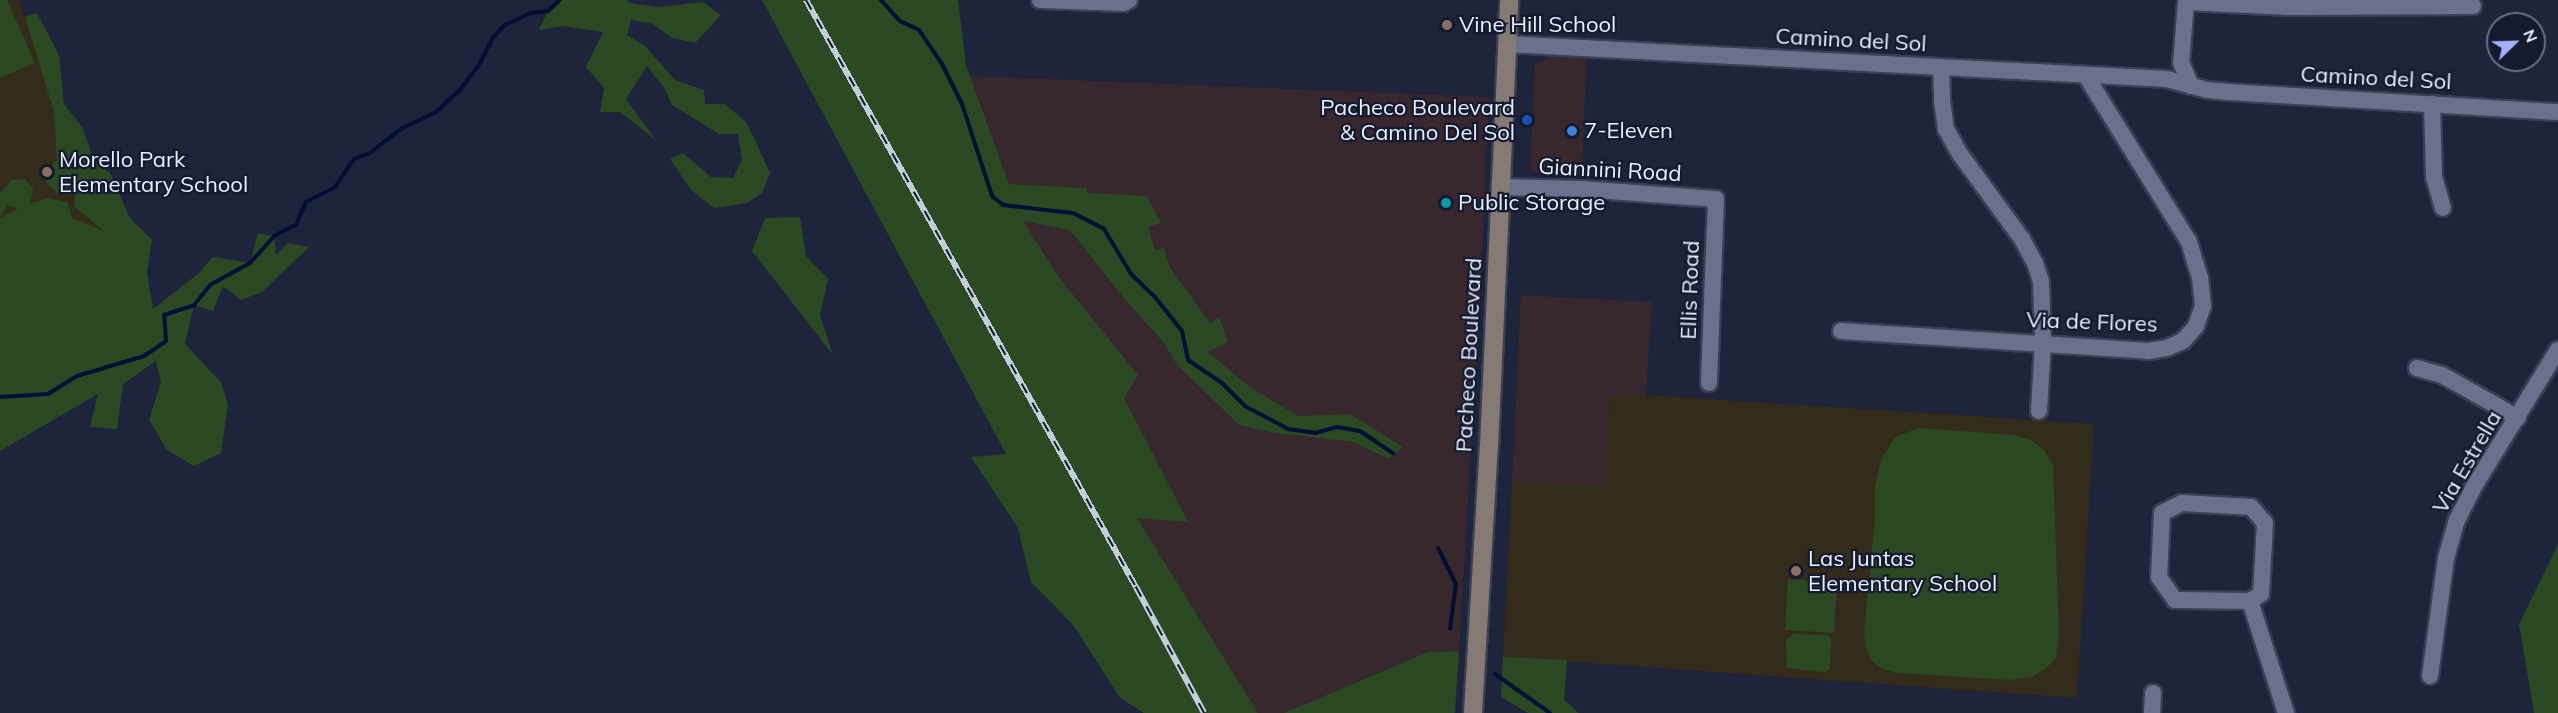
<!DOCTYPE html>
<style>
body{margin:0}
#map{position:relative;width:2558px;height:713px;overflow:hidden;background:#1d243b;font-family:Mulish,sans-serif}
div>[style]{position:absolute}
.commercial>*{inset:0;background:#39272e}
.education>*{inset:0;background:#332c1b}
.green>*{inset:0;background:#2b4923}
.stream>*{height:4px;margin:-2px;padding:0 2px;transform-origin:2px;border-radius:2px;background:#000f35}
.roads{filter:drop-shadow(2px 0 #3a3f52) drop-shadow(-2px 0 #3a3f52) drop-shadow(0 2px #3a3f52) drop-shadow(0 -2px #3a3f52)}
.minor>*{height:16px;margin:-8px;padding:0 8px;transform-origin:8px;border-radius:8px;background:#69728d}
.secondary>*{height:18px;margin:-9px;padding:0 9px;transform-origin:9px;border-radius:9px;background:#867a74}
.rail>*{height:6px;margin-top:-3px;transform-origin:0;background:repeating-linear-gradient(90deg,#141b30 0 11px,#c6ccdc 0 22px);box-sizing:border-box;border-block:2px solid #c6ccdc}
.dots>*{width:16px;height:16px;translate:-50% -50%;box-sizing:border-box;border:3px solid #141b30;border-radius:50%}
span{translate:-50% -50%;white-space:nowrap;text-align:center;line-height:1.15;-webkit-text-stroke:4.5px #141b30;paint-order:stroke}
.poi-label{font-size:22px;color:#e9effe}
.left{translate:0 -50%;text-align:left}
.right{translate:-100% -50%;text-align:right}
.street-label{font-size:22px;color:#e9effe}
.north{position:absolute;left:2486px;top:12px;width:60px;height:60px;box-sizing:border-box;background:#141b30;border:2px solid #697082;border-radius:50%;rotate:67deg;font-size:16px;font-weight:700;line-height:24px;text-align:center;color:#e9effe}
.north::after{content:'';display:block;margin:auto;width:21px;height:27px;background:#a8b0fc;clip-path:polygon(50% 0,100% 100%,50% 72%,0 100%)}
</style>
<div id="map">
<div class="commercial">
<i style="clip-path:polygon(1574px 46px,1587px 47px,1582px 174px,1535px 173px,1530px 168px,1535px 64px)"></i>
<i style="clip-path:polygon(970px 76px,1489px 97px,1480px 300px,1459px 651px,1428px 652px,1284px 713px,1258px 713px,1136px 517px,1187px 522px,1061px 279px,1022px 221px,1070px 230px,1122px 296px,1164px 343px,1177px 365px,1239px 425px,1275px 433px,1353px 442px,1388px 459px,1350px 414px,1298px 416px,1250px 387px,1208px 352px,1228px 342px,1226px 335px,1219px 318px,1210px 323px,1170px 267px,1164px 248px,1155px 251px,1148px 227px,1161px 223px,1086px 193px,1086px 188px,1009px 184px)"></i>
<i style="clip-path:polygon(1521px 295px,1652px 302px,1646px 395px,1609px 396px,1605px 486px,1512px 481px)"></i>
</div>
<div class="education">
<i style="clip-path:polygon(0 0,18px 0,125px 240px,0 404px)"></i>
<i style="clip-path:polygon(1646px 395px,2094px 424px,2077px 698px,1503px 657px,1512px 481px,1605px 486px,1609px 396px)"></i>
</div>
<div class="green">
<i style="clip-path:polygon(0 0,7px 0,35px 63px,0 78px)"></i>
<i style="clip-path:polygon(560px 0,627px 0,629px 3px,659px 7px,703px 2px,721px 15px,695px 43px,672px 38px,653px 24px,631px 20px,627px 35px,645px 46px,675px 80px,704px 90px,705px 104px,725px 104px,747px 123px,770px 173px,762px 193px,747px 203px,714px 208px,691px 190px,670px 159px,683px 153px,711px 177px,733px 178px,742px 160px,738px 134px,719px 134px,672px 105px,665px 89px,647px 66px,626px 99px,656px 140px,620px 112px,600px 112px,604px 88px,586px 67px,603px 32px,563px 26px,539px 30px,548px 11px)"></i>
<i style="clip-path:polygon(762px 0,958px 0,966px 65px,1009px 184px,1087px 188px,1087px 193px,1147px 196px,1161px 223px,1148px 227px,1155px 250px,1164px 248px,1170px 267px,1210px 323px,1219px 317px,1226px 335px,1228px 342px,1208px 352px,1250px 387px,1298px 416px,1350px 414px,1403px 447px,1388px 459px,1353px 442px,1275px 433px,1239px 425px,1177px 365px,1164px 343px,1122px 296px,1070px 230px,1023px 221px,1061px 280px,1138px 375px,1124px 398px,1188px 522px,1137px 518px,1258px 713px,1144px 713px,1120px 698px,1074px 626px,1031px 582px,1018px 528px,971px 457px,1006px 454px)"></i>
<i style="clip-path:polygon(37px 13px,59px 55px,64px 104px,82px 127px,95px 162px,110px 173px,130px 218px,152px 240px,147px 273px,153px 309px,199px 273px,213px 257px,250px 263px,258px 233px,274px 236px,276px 255px,288px 243px,309px 247px,262px 292px,241px 300px,223px 286px,213px 311px,194px 305px,185px 344px,221px 382px,228px 405px,221px 453px,194px 466px,167px 450px,149px 420px,161px 382px,156px 361px,123px 384px,117px 429px,90px 427px,98px 394px,0 451px,0 218px,18px 209px,8px 205px,0 216px,0 194px,11px 180px,25px 179px,33px 189px,30px 204px,47px 198px,67px 202px,72px 218px,104px 231px,74px 206px,76px 186px,68px 192px,57px 193px,46px 182px,46px 171px,57px 160px,54px 112px,25px 17px)"></i>
<i style="clip-path:polygon(800px 217px,806px 256px,828px 279px,820px 315px,833px 355px,752px 251px,765px 218px)"></i>
<i style="clip-path:polygon(1919px 428px,2013px 435px,2031px 440px,2044px 450px,2053px 466px,2059px 634px,2056px 658px,2044px 670px,2031px 677px,2009px 680px,1899px 673px,1884px 670px,1873px 662px,1866px 649px,1864px 634px,1875px 518px,1875px 486px,1881px 460px,1895px 437px)"></i>
<i style="clip-path:polygon(2558px 544px,2558px 713px,2534px 713px,2519px 624px)"></i>
<i style="clip-path:polygon(1788px 579px,1837px 582px,1834px 633px,1785px 630px)"></i>
<i style="clip-path:polygon(1793px 634px,1826px 635px,1831px 638px,1830px 669px,1825px 672px,1787px 668px,1786px 640px)"></i>
<i style="clip-path:polygon(1459px 651px,1455px 713px,1284px 713px,1428px 652px)"></i>
<i style="clip-path:polygon(1503px 657px,1567px 660px,1564px 700px,1579px 713px,1528px 713px,1501px 697px)"></i>
</div>
<div class="stream">
<i style="left:881px;top:0;width:28px;rotate:48deg"></i>
<i style="left:900px;top:21px;width:21px;rotate:25deg"></i>
<i style="left:919px;top:30px;width:41px;rotate:55.9deg"></i>
<i style="left:942px;top:64px;width:45px;rotate:63.4deg"></i>
<i style="left:962px;top:104px;width:97px;rotate:71.9deg"></i>
<i style="left:992px;top:196px;width:14px;rotate:39deg"></i>
<i style="left:1003px;top:205px;width:70px;rotate:6.5deg"></i>
<i style="left:1073px;top:213px;width:35px;rotate:27deg"></i>
<i style="left:1104px;top:229px;width:52px;rotate:59deg"></i>
<i style="left:1131px;top:274px;width:33px;rotate:44deg"></i>
<i style="left:1155px;top:297px;width:43px;rotate:51.5deg"></i>
<i style="left:1182px;top:331px;width:30px;rotate:78deg"></i>
<i style="left:1188px;top:360px;width:40px;rotate:34deg"></i>
<i style="left:1221px;top:382px;width:34px;rotate:45deg"></i>
<i style="left:1245px;top:406px;width:49px;rotate:28.1deg"></i>
<i style="left:1288px;top:429px;width:27px;rotate:8deg"></i>
<i style="left:1315px;top:433px;width:23px;rotate:-15deg"></i>
<i style="left:1337px;top:427px;width:23px;rotate:10deg"></i>
<i style="left:1360px;top:431px;width:40px;rotate:34deg"></i>
<i style="left:0;top:397px;width:48px;rotate:-3.6deg"></i>
<i style="left:48px;top:394px;width:34px;rotate:-32deg"></i>
<i style="left:77px;top:376px;width:70px;rotate:-16.6deg"></i>
<i style="left:144px;top:356px;width:27px;rotate:-34deg"></i>
<i style="left:166px;top:341px;width:26px;rotate:-94deg"></i>
<i style="left:164px;top:315px;width:32px;rotate:-18deg"></i>
<i style="left:194px;top:305px;width:26px;rotate:-51deg"></i>
<i style="left:210px;top:285px;width:46px;rotate:-28.8deg"></i>
<i style="left:250px;top:263px;width:36px;rotate:-48deg"></i>
<i style="left:274px;top:236px;width:25px;rotate:-27deg"></i>
<i style="left:296px;top:225px;width:25px;rotate:-67deg"></i>
<i style="left:306px;top:202px;width:33px;rotate:-27deg"></i>
<i style="left:335px;top:187px;width:34px;rotate:-56deg"></i>
<i style="left:354px;top:159px;width:17px;rotate:-21deg"></i>
<i style="left:370px;top:153px;width:39px;rotate:-38deg"></i>
<i style="left:401px;top:129px;width:39px;rotate:-26deg"></i>
<i style="left:436px;top:112px;width:33px;rotate:-43deg"></i>
<i style="left:460px;top:90px;width:34px;rotate:-53deg"></i>
<i style="left:480px;top:63px;width:29px;rotate:-63deg"></i>
<i style="left:493px;top:37px;width:17px;rotate:-45deg"></i>
<i style="left:505px;top:25px;width:29px;rotate:-25deg"></i>
<i style="left:531px;top:13px;width:17px;rotate:-7deg"></i>
<i style="left:548px;top:11px;width:16px;rotate:-43deg"></i>
<i style="left:1438px;top:548px;width:40px;rotate:63.4deg"></i>
<i style="left:1456px;top:584px;width:45px;rotate:97.6deg"></i>
<i style="left:1495px;top:674px;width:67px;rotate:35.3deg"></i>
</div>
<div class="roads">
<div class="minor">
<i style="left:1040px;top:0;width:84px;rotate:2deg"></i>
<i style="left:1124px;top:3px;width:6px;rotate:-31deg"></i>
<i style="left:1507px;top:44px;width:661px;rotate:3.04deg"></i>
<i style="left:2167px;top:79px;width:41px;rotate:15.4deg"></i>
<i style="left:2207px;top:90px;width:22px;rotate:5deg"></i>
<i style="left:2229px;top:92px;width:330px;rotate:3.5deg"></i>
<i style="left:1941px;top:68px;width:33px;rotate:88deg"></i>
<i style="left:1942px;top:101px;width:28px;rotate:82deg"></i>
<i style="left:1946px;top:129px;width:29px;rotate:61deg"></i>
<i style="left:1960px;top:154px;width:105px;rotate:53.9deg"></i>
<i style="left:2022px;top:239px;width:27px;rotate:62deg"></i>
<i style="left:2035px;top:263px;width:20px;rotate:72deg"></i>
<i style="left:2041px;top:282px;width:61px;rotate:88.1deg"></i>
<i style="left:2043px;top:343px;width:68px;rotate:93.4deg"></i>
<i style="left:2191px;top:86px;width:25px;rotate:-113deg"></i>
<i style="left:2181px;top:63px;width:61px;rotate:-85.3deg"></i>
<i style="left:2186px;top:2px;width:103px;rotate:2.8deg"></i>
<i style="left:2289px;top:7px;width:184px;rotate:-0.3deg"></i>
<i style="left:2432px;top:104px;width:73px;rotate:88.4deg"></i>
<i style="left:2434px;top:177px;width:32px;rotate:74deg"></i>
<i style="left:1501px;top:187px;width:81px;rotate:1.4deg"></i>
<i style="left:1582px;top:189px;width:134px;rotate:4.3deg"></i>
<i style="left:1716px;top:199px;width:184px;rotate:92.2deg"></i>
<i style="left:1841px;top:331px;width:308px;rotate:3.7deg"></i>
<i style="left:2148px;top:351px;width:19px;rotate:-9deg"></i>
<i style="left:2167px;top:348px;width:17px;rotate:-24deg"></i>
<i style="left:2183px;top:341px;width:20px;rotate:-49deg"></i>
<i style="left:2196px;top:326px;width:21px;rotate:-71deg"></i>
<i style="left:2203px;top:306px;width:28px;rotate:-96deg"></i>
<i style="left:2200px;top:278px;width:38px;rotate:-107deg"></i>
<i style="left:2189px;top:242px;width:195px;rotate:-121.8deg"></i>
<i style="left:2417px;top:368px;width:26px;rotate:16deg"></i>
<i style="left:2442px;top:375px;width:87px;rotate:29.5deg"></i>
<i style="left:2182px;top:503px;width:69px;rotate:3.3deg"></i>
<i style="left:2251px;top:507px;width:21px;rotate:49deg"></i>
<i style="left:2265px;top:523px;width:71px;rotate:93.2deg"></i>
<i style="left:2261px;top:594px;width:13px;rotate:148deg"></i>
<i style="left:2250px;top:601px;width:75px;rotate:-179.2deg"></i>
<i style="left:2175px;top:600px;width:28px;rotate:-125deg"></i>
<i style="left:2159px;top:577px;width:64px;rotate:-87.3deg"></i>
<i style="left:2162px;top:513px;width:22px;rotate:-27deg"></i>
<i style="left:2250px;top:601px;width:118px;rotate:72.2deg"></i>
<i style="left:2430px;top:676px;width:119px;rotate:-82.3deg"></i>
<i style="left:2446px;top:558px;width:40px;rotate:-74deg"></i>
<i style="left:2457px;top:520px;width:36px;rotate:-63deg"></i>
<i style="left:2473px;top:488px;width:162px;rotate:-58.4deg"></i>
<i style="left:2152px;top:713px;width:20px;rotate:-87deg"></i>
</div>
<div class="secondary">
<i style="left:1473px;top:713px;width:266px;rotate:-86.6deg"></i>
<i style="left:1489px;top:447px;width:447px;rotate:-87.4deg"></i>
</div>
</div>
<div class="rail">
<i style="left:806px;top:0;width:673px;rotate:60.66deg"></i>
<i style="left:1136px;top:587px;width:143px;rotate:61.6deg"></i>
</div>
<div class="dots">
<i style="left:1447px;top:25px;background:#8d6e63"></i>
<i style="left:1527px;top:120px;background:#1a4fb4"></i>
<i style="left:1572px;top:131px;background:#3f7fe0"></i>
<i style="left:47px;top:172px;background:#8d6e63"></i>
<i style="left:1446px;top:203px;background:#0f9aa8"></i>
<i style="left:1796px;top:571px;background:#8d6e63"></i>
</div>
<div class="poi-label">
<span class="left" style="left:1459px;top:25px">Vine Hill School</span>
<span class="right" style="left:1515px;top:120px">Pacheco Boulevard<br>&amp; Camino Del Sol</span>
<span class="left" style="left:1584px;top:131px">7-Eleven</span>
<span class="left" style="left:59px;top:172px">Morello Park<br>Elementary School</span>
<span class="left" style="left:1458px;top:203px">Public Storage</span>
<span class="left" style="left:1808px;top:571px">Las Juntas<br>Elementary School</span>
</div>
<div class="street-label">
<span style="left:1851px;top:40px;rotate:3deg">Camino del Sol</span>
<span style="left:2376px;top:78px;rotate:3deg">Camino del Sol</span>
<span style="left:1610px;top:170px;rotate:3deg">Giannini Road</span>
<span style="left:1690px;top:290px;rotate:-88deg">Ellis Road</span>
<span style="left:2092px;top:322px;rotate:2deg">Via de Flores</span>
<span style="left:1469px;top:355px;rotate:-87deg">Pacheco Boulevard</span>
<span style="left:2467px;top:462px;rotate:-60deg">Via Estrella</span>
</div>
<div class="north">N</div>
</div>
